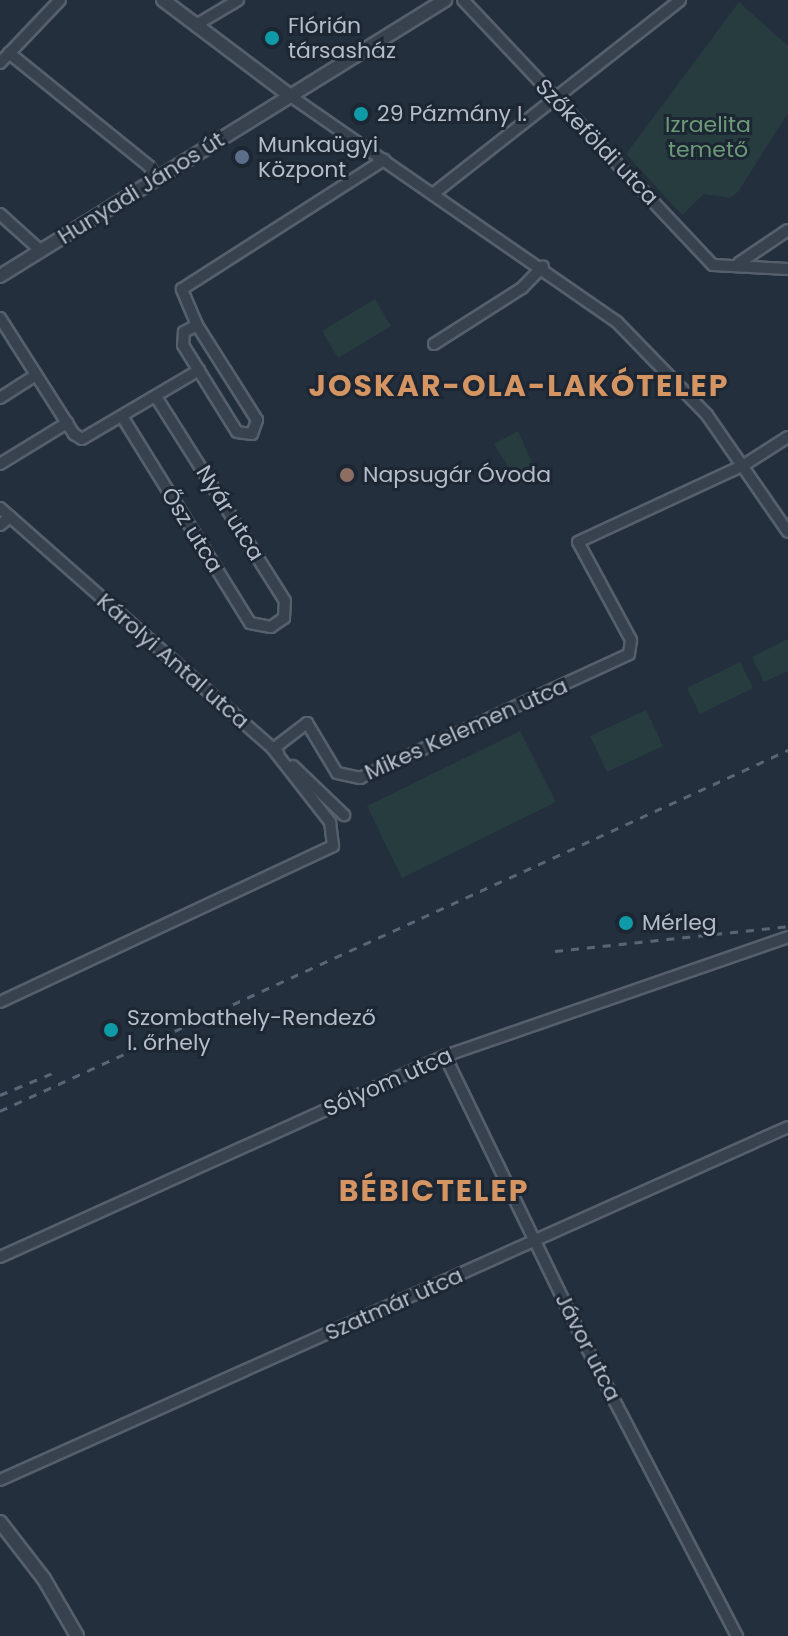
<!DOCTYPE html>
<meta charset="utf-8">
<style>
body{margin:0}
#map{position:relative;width:788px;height:1636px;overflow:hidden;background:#242f3e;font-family:Poppins,sans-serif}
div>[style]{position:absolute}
.green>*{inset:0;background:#263c3f}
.roads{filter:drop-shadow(2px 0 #565f6c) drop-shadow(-2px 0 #565f6c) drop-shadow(0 2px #565f6c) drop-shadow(0 -2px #565f6c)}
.minor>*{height:10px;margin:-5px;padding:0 5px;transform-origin:5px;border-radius:5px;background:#38414e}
.tertiary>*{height:12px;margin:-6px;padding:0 6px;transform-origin:6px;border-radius:6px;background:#38414e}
.rail>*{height:3px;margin-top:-1.5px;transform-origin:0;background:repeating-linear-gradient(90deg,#5a6575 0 8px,transparent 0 16px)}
.dots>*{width:22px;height:22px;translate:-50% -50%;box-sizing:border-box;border:4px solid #1d2633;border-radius:50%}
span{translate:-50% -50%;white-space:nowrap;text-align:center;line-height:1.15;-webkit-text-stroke:6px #1d2633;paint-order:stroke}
.poi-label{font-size:22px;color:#b4bcc9}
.left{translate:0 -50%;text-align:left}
.park-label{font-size:22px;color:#6b9a76}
.street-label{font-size:22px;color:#b4bcc9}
.district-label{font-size:30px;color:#d59563;font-weight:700;letter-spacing:2px}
</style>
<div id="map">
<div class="green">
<i style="clip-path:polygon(739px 2px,788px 46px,788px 113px,738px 192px,730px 198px,704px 194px,682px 215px,626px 154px)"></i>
<i style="clip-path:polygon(375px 299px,391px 326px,338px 358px,322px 331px)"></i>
<i style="clip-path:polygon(518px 431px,537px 474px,519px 484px,494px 444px)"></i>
<i style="clip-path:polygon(788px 639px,788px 671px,764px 682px,752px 657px)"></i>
<i style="clip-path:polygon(740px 662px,753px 688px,700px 714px,687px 688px)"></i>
<i style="clip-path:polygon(646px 710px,663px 746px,607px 772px,590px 736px)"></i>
<i style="clip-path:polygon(520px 731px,556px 802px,402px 878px,367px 806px)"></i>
</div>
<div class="roads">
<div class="minor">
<i style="left:463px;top:0;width:364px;rotate:46.7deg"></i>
<i style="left:713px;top:265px;width:75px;rotate:3.1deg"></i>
<i style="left:196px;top:25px;width:49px;rotate:-30.8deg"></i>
<i style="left:9px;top:53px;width:180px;rotate:38.9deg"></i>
<i style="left:149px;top:166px;width:15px;rotate:58deg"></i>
<i style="left:0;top:63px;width:87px;rotate:-46.4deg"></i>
<i style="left:289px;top:95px;width:399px;rotate:34.7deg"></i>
<i style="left:617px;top:322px;width:129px;rotate:45.9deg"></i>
<i style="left:707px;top:415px;width:142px;rotate:55.3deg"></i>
<i style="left:433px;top:194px;width:314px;rotate:-38.1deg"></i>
<i style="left:0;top:214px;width:55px;rotate:42.1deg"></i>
<i style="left:739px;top:263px;width:59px;rotate:-34deg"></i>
<i style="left:0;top:318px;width:138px;rotate:57.5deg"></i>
<i style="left:74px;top:434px;width:9px;rotate:32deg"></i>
<i style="left:82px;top:439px;width:136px;rotate:-30.5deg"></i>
<i style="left:197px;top:325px;width:15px;rotate:152deg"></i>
<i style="left:184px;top:332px;width:13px;rotate:94deg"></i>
<i style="left:183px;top:345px;width:102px;rotate:58.2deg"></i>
<i style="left:237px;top:432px;width:15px;rotate:8deg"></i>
<i style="left:252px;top:434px;width:15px;rotate:-70deg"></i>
<i style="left:257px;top:420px;width:112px;rotate:-122.3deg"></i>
<i style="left:197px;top:325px;width:39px;rotate:-113deg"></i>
<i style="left:182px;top:289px;width:240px;rotate:-32.6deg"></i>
<i style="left:434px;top:344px;width:104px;rotate:-32.5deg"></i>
<i style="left:522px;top:288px;width:30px;rotate:-46deg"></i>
<i style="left:0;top:398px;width:43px;rotate:-32.6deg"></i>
<i style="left:123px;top:418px;width:241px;rotate:58.2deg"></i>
<i style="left:250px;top:623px;width:21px;rotate:11deg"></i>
<i style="left:271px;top:627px;width:16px;rotate:-35deg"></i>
<i style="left:284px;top:618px;width:17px;rotate:-87deg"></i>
<i style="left:285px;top:601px;width:241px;rotate:-122.3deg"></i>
<i style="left:0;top:464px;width:79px;rotate:-31.5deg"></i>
<i style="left:0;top:508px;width:371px;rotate:41.4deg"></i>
<i style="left:0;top:525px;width:13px;rotate:-39deg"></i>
<i style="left:273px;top:749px;width:43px;rotate:-37.4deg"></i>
<i style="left:307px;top:723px;width:58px;rotate:59deg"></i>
<i style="left:337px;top:773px;width:24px;rotate:12deg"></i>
<i style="left:360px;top:778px;width:296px;rotate:-24.7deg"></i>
<i style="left:629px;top:654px;width:14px;rotate:-82deg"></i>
<i style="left:631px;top:640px;width:111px;rotate:-118.4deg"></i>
<i style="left:578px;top:542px;width:183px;rotate:-24.9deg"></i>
<i style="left:744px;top:465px;width:52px;rotate:-32.5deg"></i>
<i style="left:293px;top:766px;width:71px;rotate:43.9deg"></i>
<i style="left:0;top:1002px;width:368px;rotate:-25.1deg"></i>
<i style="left:333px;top:846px;width:24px;rotate:-97deg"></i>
<i style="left:330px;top:822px;width:93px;rotate:-128deg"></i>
<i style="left:445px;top:1056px;width:325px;rotate:64.1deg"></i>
<i style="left:587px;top:1348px;width:325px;rotate:62.5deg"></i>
<i style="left:0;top:1257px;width:488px;rotate:-24.3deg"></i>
<i style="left:445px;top:1056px;width:363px;rotate:-19.1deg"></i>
<i style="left:0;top:1480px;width:863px;rotate:-24.13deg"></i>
</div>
<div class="tertiary">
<i style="left:163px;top:0;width:158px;rotate:37deg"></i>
<i style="left:0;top:276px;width:524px;rotate:-31.81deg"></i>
<i style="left:0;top:1522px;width:72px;rotate:52.3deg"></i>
<i style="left:44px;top:1579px;width:66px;rotate:59.9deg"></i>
</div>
</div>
<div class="rail">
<i style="left:555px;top:951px;width:234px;rotate:-6.1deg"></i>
<i style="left:0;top:1095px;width:60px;rotate:-22.7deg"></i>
<i style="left:0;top:1111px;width:867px;rotate:-24.61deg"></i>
</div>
<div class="dots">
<i style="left:272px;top:38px;background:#0f9aa8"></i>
<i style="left:361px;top:114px;background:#0f9aa8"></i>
<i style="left:242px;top:157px;background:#5c6f8a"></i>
<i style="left:347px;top:475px;background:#8d6e63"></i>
<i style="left:626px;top:923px;background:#0f9aa8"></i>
<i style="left:111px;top:1030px;background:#0f9aa8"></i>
</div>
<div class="poi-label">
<span class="left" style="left:288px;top:38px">Flórián<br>társasház</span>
<span class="left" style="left:377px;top:114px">29 Pázmány I.</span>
<span class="left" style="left:258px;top:157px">Munkaügyi<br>Központ</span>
<span class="left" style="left:363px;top:475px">Napsugár Óvoda</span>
<span class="left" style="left:642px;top:923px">Mérleg</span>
<span class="left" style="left:127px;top:1030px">Szombathely-Rendező<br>I. őrhely</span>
</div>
<div class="park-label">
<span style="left:708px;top:137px">Izraelita<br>temető</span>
</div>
<div class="street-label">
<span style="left:597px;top:142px;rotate:46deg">Szőkeföldi utca</span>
<span style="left:141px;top:188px;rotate:-32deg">Hunyadi János út</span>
<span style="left:230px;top:513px;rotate:58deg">Nyár utca</span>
<span style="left:192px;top:530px;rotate:58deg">Ősz utca</span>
<span style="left:173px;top:661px;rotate:41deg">Károlyi Antal utca</span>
<span style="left:466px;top:729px;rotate:-24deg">Mikes Kelemen utca</span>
<span style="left:388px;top:1082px;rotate:-24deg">Sólyom utca</span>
<span style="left:394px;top:1304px;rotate:-24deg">Szatmár utca</span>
<span style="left:588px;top:1347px;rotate:63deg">Jávor utca</span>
</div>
<div class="district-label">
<span style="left:519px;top:386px">JOSKAR-OLA-LAKÓTELEP</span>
<span style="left:434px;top:1191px">BÉBICTELEP</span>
</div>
</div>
